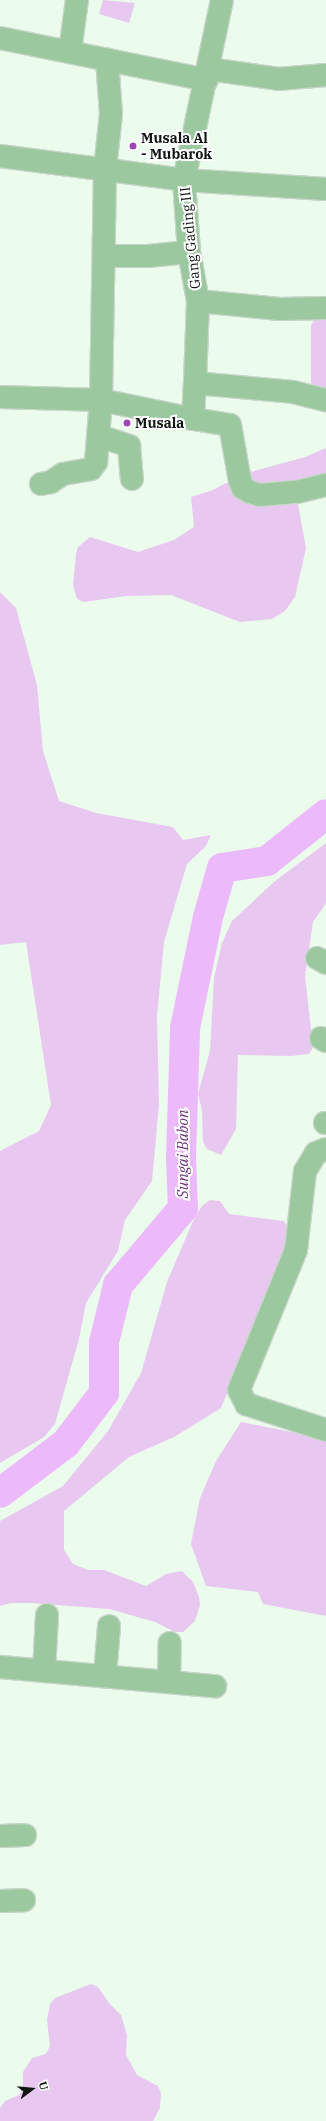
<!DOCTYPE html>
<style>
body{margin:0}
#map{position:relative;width:326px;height:2121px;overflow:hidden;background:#ebfbec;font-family:"IBM Plex Serif",serif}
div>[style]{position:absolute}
.green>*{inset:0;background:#e8c8f1}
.river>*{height:30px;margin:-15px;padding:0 15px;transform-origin:15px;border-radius:15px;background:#ecb9fa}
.roads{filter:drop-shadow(1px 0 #c8d6c9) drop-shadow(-1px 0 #c8d6c9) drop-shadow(0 1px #c8d6c9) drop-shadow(0 -1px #c8d6c9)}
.minor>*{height:22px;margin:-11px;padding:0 11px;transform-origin:11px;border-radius:11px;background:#9cc8a0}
.dots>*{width:11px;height:11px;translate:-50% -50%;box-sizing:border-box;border:2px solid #fff;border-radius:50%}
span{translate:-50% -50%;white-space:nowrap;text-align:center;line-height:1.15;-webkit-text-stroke:4px #fff;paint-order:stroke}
.poi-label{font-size:14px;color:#0f1510;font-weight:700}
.left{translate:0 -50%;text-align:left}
.street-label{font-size:14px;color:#0f1510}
.water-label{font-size:15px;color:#6d317d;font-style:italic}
.north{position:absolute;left:12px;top:2069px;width:40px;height:40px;-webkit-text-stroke:3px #fff;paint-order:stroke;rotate:74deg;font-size:11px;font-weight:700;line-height:16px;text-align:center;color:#0f1510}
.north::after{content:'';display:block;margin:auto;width:14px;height:18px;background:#0f1510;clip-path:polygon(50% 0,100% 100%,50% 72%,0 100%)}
</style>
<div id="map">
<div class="green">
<i style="clip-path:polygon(103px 0,135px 3px,129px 23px,99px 14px)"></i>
<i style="clip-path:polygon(326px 317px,326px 389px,317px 388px,311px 383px,311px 326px,315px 318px)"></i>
<i style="clip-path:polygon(326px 448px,326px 478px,305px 489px,298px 504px,306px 548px,295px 597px,285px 611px,272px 619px,240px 622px,171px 595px,126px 596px,84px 602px,77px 599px,73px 585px,76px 554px,78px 547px,90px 537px,138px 552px,174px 540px,194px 527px,191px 497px,213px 490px,243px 474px,305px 457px)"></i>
<i style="clip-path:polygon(0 592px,16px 608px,37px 685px,43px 751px,59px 801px,96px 813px,173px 827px,183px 840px,211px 835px,206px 846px,187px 864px,164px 942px,157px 1017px,159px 1104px,152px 1181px,125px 1220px,118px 1251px,86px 1303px,79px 1339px,55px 1424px,44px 1437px,0 1463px,0 1151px,39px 1131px,51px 1105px,26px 942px,0 945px)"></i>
<i style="clip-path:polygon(326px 843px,326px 903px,313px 922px,305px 976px,313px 1047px,309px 1054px,291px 1056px,238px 1055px,236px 1129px,221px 1155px,207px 1149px,203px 1142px,202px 1110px,198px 1094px,210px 1051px,214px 978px,222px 943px,232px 921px,275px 881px)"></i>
<i style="clip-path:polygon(210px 1200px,220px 1201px,229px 1214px,284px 1221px,292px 1236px,221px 1408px,174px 1437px,129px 1457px,64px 1511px,64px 1550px,73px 1564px,88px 1570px,104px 1570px,146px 1586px,166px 1574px,182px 1571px,193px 1582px,199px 1597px,200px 1605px,195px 1621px,183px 1632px,175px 1632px,155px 1622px,109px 1609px,31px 1603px,11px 1603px,0 1606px,0 1521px,63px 1486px,108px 1431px,141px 1373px,167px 1282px,193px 1221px,202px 1206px)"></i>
<i style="clip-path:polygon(241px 1422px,326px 1439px,326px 1616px,263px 1604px,258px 1592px,206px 1586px,191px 1544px,200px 1498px,216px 1461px)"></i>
<i style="clip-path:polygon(91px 1984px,98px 1987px,109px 2003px,121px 2015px,127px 2035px,126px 2055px,137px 2075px,158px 2086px,161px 2093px,160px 2108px,153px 2121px,0 2121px,0 2108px,5px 2101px,19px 2095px,23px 2087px,23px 2072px,32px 2058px,46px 2054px,50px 2046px,47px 2020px,50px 2004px,55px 1998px)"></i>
</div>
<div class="river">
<i style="left:0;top:1493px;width:83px;rotate:-37.1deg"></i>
<i style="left:66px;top:1443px;width:63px;rotate:-52.8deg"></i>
<i style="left:104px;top:1393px;width:51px;rotate:-90deg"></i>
<i style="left:104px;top:1342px;width:59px;rotate:-76.2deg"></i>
<i style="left:118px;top:1285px;width:101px;rotate:-49.8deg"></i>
<i style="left:183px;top:1208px;width:50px;rotate:-92.3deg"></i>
<i style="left:181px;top:1158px;width:130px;rotate:-88.2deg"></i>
<i style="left:185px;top:1028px;width:113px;rotate:-78.3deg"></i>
<i style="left:208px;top:917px;width:51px;rotate:-74.1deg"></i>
<i style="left:222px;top:868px;width:46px;rotate:-8.8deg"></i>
<i style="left:267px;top:861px;width:75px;rotate:-38.5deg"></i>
</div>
<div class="roads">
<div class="minor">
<i style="left:0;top:38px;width:211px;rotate:11.5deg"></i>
<i style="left:70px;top:51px;width:51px;rotate:-82.2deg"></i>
<i style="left:209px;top:69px;width:70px;rotate:8.2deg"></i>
<i style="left:278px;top:79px;width:48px;rotate:-4.8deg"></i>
<i style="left:0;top:156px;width:186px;rotate:7.4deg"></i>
<i style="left:184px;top:180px;width:142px;rotate:3.6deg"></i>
<i style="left:104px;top:256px;width:44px"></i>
<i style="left:148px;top:256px;width:41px;rotate:-5.6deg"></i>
<i style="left:198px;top:301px;width:82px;rotate:5.6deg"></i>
<i style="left:280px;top:309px;width:46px;rotate:-1.2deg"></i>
<i style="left:195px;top:383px;width:82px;rotate:-87.9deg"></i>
<i style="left:198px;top:301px;width:50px;rotate:-100.4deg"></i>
<i style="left:189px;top:252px;width:72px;rotate:-94deg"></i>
<i style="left:184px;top:180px;width:184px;rotate:-78.1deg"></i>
<i style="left:0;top:397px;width:101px;rotate:1.7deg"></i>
<i style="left:101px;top:400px;width:94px;rotate:11.7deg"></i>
<i style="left:193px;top:419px;width:36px;rotate:-87deg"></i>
<i style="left:195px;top:383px;width:98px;rotate:5.2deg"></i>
<i style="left:293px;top:392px;width:34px;rotate:14deg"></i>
<i style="left:193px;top:419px;width:37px;rotate:9deg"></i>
<i style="left:230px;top:425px;width:57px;rotate:79.9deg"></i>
<i style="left:240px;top:481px;width:8px;rotate:67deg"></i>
<i style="left:243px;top:488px;width:8px;rotate:30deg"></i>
<i style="left:250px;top:492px;width:10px;rotate:17deg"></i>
<i style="left:260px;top:495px;width:37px;rotate:-5deg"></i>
<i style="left:297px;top:492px;width:30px;rotate:-14deg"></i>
<i style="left:99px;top:436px;width:32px;rotate:18deg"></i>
<i style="left:129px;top:446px;width:33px;rotate:85deg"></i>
<i style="left:41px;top:484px;width:10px;rotate:-11deg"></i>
<i style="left:51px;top:482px;width:14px;rotate:-34deg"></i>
<i style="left:63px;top:474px;width:28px;rotate:-10deg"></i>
<i style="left:91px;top:469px;width:9px;rotate:-54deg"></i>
<i style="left:96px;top:462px;width:62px;rotate:-85.4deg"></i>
<i style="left:101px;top:400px;width:231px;rotate:-89deg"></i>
<i style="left:105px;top:169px;width:55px;rotate:-83.8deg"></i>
<i style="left:111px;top:114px;width:55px;rotate:-94.2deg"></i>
<i style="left:317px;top:958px;width:10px;rotate:29deg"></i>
<i style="left:321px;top:1038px;width:6px;rotate:31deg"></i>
<i style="left:325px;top:1123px;width:1px"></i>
<i style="left:326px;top:1149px;width:11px;rotate:158deg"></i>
<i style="left:316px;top:1153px;width:21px;rotate:121deg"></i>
<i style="left:305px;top:1171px;width:80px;rotate:96.5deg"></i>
<i style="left:296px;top:1250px;width:151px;rotate:112.2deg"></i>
<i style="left:239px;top:1390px;width:16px;rotate:63deg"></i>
<i style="left:246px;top:1404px;width:84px;rotate:18deg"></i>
<i style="left:0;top:1667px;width:216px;rotate:5.1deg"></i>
<i style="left:44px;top:1671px;width:56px;rotate:-86.9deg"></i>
<i style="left:105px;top:1676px;width:50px;rotate:-85.4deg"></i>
<i style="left:169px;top:1682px;width:39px;rotate:-89deg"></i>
<i style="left:0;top:1836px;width:25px;rotate:-2deg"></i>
<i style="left:0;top:1901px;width:24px;rotate:-2deg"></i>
</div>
</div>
<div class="dots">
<i style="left:133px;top:146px;background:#9f48b5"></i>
<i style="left:127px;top:423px;background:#9f48b5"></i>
</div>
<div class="poi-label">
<span class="left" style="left:141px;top:146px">Musala Al<br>- Mubarok</span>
<span class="left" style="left:135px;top:423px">Musala</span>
</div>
<div class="street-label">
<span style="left:190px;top:238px;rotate:-96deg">Gang Gading III</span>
</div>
<div class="water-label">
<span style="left:183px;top:1154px;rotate:-90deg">Sungai Babon</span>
</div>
<div class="north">U</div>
</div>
